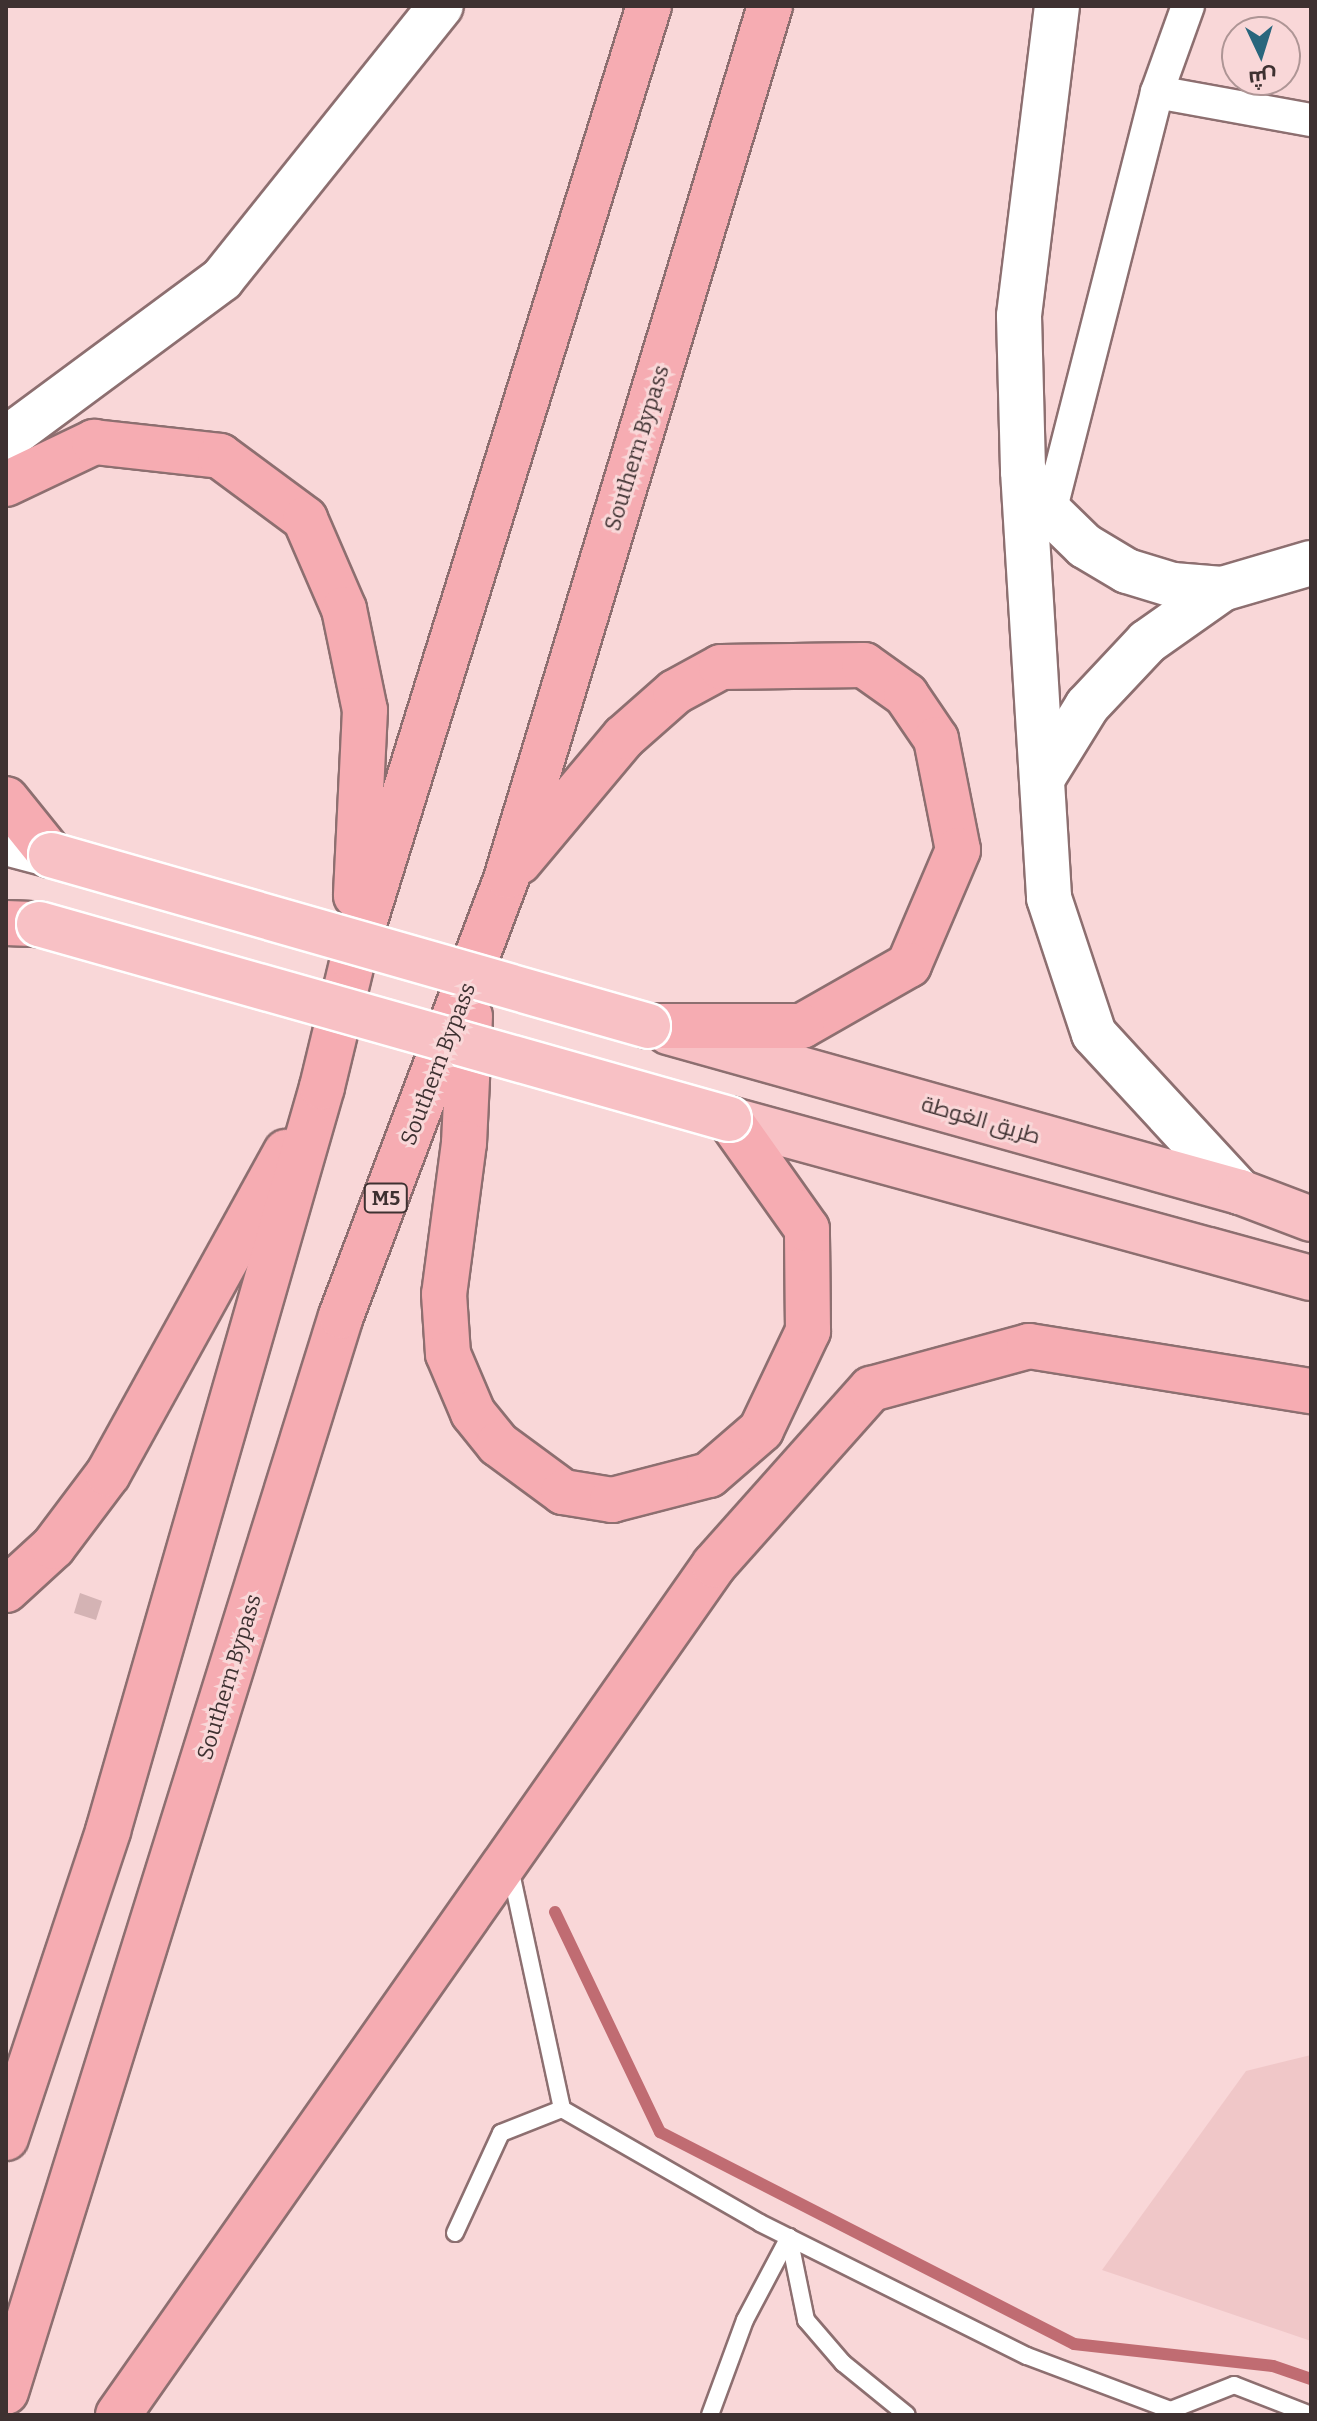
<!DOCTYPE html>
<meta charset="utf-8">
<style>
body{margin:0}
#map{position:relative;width:1317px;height:2421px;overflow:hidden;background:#f9d7d8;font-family:Bitter,Cairo,serif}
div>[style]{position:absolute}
.built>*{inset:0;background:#f0c7c8}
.stream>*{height:12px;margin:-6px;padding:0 6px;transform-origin:6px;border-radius:6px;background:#c06c72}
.building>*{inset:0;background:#d4b3b4}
.roads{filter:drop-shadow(2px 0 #8d6f70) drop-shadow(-2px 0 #8d6f70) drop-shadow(0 2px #8d6f70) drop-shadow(0 -2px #8d6f70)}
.service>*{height:16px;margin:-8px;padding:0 8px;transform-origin:8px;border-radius:8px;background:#fff}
.minor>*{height:32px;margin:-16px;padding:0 16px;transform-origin:16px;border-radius:16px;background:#fff}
.secondary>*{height:44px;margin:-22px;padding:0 22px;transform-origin:22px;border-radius:22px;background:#fff}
.primary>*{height:44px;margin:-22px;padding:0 22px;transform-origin:22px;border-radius:22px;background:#f8c1c5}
.trunk>*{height:44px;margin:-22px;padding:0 22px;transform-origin:22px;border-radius:22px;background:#f6acb2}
.bridges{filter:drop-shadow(2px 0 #fff) drop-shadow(-2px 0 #fff) drop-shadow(0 2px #fff) drop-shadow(0 -2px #fff)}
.primary-bridge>*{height:44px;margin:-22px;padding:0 22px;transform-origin:22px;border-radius:22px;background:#f8c1c5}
span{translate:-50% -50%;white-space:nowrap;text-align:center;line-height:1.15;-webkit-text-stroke:6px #f9d7d8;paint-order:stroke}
.shield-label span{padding:2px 6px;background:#f9d7d8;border:2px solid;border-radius:6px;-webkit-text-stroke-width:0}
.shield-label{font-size:20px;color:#3e3131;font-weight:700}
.street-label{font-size:22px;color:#3e3131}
.frame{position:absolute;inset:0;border:8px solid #3e3131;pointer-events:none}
.north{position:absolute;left:1221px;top:16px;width:80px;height:80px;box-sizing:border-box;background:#f9d7d8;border:2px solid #ae9595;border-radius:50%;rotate:176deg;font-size:22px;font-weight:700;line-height:32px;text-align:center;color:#3e3131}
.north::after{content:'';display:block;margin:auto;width:28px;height:36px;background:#29667d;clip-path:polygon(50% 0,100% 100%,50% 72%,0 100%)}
</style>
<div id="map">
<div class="built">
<i style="clip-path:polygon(1311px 2055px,1311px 2341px,1102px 2270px,1246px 2071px)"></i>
</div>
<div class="stream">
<i style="left:555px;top:1912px;width:244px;rotate:64.5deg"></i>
<i style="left:660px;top:2132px;width:465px;rotate:27.1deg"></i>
<i style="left:1074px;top:2344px;width:200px;rotate:6.3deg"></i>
<i style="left:1273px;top:2366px;width:40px;rotate:18.9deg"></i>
</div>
<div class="building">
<i style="clip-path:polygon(80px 1593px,102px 1601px,96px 1620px,74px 1613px)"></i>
</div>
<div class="roads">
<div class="service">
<i style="left:510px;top:1868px;width:247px;rotate:77.8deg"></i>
<i style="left:562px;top:2109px;width:228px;rotate:29.9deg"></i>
<i style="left:760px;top:2223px;width:298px;rotate:26.5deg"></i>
<i style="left:1027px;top:2356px;width:154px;rotate:20.6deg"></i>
<i style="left:1171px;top:2410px;width:5px;rotate:90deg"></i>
<i style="left:455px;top:2233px;width:110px;rotate:-65.3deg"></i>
<i style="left:501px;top:2133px;width:66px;rotate:-21.5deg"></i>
<i style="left:789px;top:2237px;width:85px;rotate:78.4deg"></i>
<i style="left:806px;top:2320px;width:57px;rotate:49.3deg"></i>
<i style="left:843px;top:2363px;width:82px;rotate:39.1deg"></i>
<i style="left:1171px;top:2410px;width:68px;rotate:-21.6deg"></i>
<i style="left:1234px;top:2385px;width:83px;rotate:21.3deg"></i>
<i style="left:710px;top:2415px;width:101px;rotate:-69.8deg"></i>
<i style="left:745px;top:2320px;width:94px;rotate:-62.1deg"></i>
</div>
<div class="minor">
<i style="left:1157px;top:92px;width:157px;rotate:10.3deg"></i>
<i style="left:1050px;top:512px;width:433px;rotate:-75.7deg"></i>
<i style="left:1157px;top:92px;width:91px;rotate:-70.2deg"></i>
</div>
<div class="secondary">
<i style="left:1057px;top:6px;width:312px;rotate:97deg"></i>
<i style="left:1019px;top:316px;width:155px;rotate:88.5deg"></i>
<i style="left:1023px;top:471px;width:428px;rotate:86.5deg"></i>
<i style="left:1049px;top:898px;width:143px;rotate:71.7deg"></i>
<i style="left:1094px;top:1034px;width:215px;rotate:47.3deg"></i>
<i style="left:6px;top:439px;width:269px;rotate:-36.5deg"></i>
<i style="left:222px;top:279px;width:350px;rotate:-51.3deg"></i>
<i style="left:1023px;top:471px;width:49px;rotate:56.6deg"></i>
<i style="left:1050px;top:512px;width:49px;rotate:44.2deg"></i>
<i style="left:1085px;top:546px;width:49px;rotate:30.8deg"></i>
<i style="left:1127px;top:571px;width:48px;rotate:16.9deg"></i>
<i style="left:1173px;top:585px;width:49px;rotate:4.7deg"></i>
<i style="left:1042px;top:779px;width:86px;rotate:-58.3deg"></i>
<i style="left:1087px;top:706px;width:88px;rotate:-46.8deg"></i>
<i style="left:1147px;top:642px;width:92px;rotate:-35.2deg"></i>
<i style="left:1222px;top:589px;width:93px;rotate:-16.3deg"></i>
<i style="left:6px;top:843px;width:47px;rotate:14.9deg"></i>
</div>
<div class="primary">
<i style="left:668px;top:1032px;width:594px;rotate:15.63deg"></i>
<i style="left:1240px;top:1192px;width:76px;rotate:20.8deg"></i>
<i style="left:729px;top:1119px;width:603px;rotate:15.28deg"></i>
</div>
<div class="trunk">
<i style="left:6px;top:484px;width:98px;rotate:-25.5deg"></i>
<i style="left:94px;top:442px;width:127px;rotate:6.3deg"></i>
<i style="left:220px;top:456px;width:106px;rotate:36.5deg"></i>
<i style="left:305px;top:519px;width:98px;rotate:66.6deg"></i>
<i style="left:344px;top:609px;width:103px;rotate:78.3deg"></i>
<i style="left:365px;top:710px;width:186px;rotate:92.8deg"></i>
<i style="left:6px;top:799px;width:72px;rotate:51.2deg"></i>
<i style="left:519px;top:862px;width:163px;rotate:-50deg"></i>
<i style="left:624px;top:737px;width:68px;rotate:-41.4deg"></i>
<i style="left:675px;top:692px;width:52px;rotate:-28.5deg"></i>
<i style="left:721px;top:667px;width:143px;rotate:-0.8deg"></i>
<i style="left:864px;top:665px;width:52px;rotate:35.5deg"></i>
<i style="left:906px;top:695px;width:53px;rotate:55.7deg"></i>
<i style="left:936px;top:739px;width:113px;rotate:78.8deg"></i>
<i style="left:958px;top:850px;width:125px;rotate:113.1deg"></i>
<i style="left:909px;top:965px;width:123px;rotate:150.3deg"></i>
<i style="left:802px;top:1026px;width:154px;rotate:180deg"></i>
<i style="left:6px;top:923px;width:33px;rotate:2deg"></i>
<i style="left:470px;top:1016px;width:127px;rotate:92.7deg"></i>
<i style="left:464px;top:1143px;width:152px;rotate:97.5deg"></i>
<i style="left:444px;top:1294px;width:60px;rotate:86.2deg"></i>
<i style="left:448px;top:1354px;width:64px;rotate:67deg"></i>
<i style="left:473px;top:1413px;width:40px;rotate:51deg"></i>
<i style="left:498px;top:1444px;width:81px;rotate:36.4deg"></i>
<i style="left:563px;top:1492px;width:50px;rotate:9.3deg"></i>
<i style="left:612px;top:1500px;width:100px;rotate:-14.5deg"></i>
<i style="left:709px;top:1475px;width:69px;rotate:-40.9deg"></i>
<i style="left:761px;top:1430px;width:110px;rotate:-64.6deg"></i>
<i style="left:808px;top:1331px;width:102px;rotate:-90.6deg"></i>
<i style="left:807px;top:1229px;width:135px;rotate:-125.3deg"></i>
<i style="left:6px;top:1590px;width:64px;rotate:-42.5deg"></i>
<i style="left:53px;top:1547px;width:91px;rotate:-53deg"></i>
<i style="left:108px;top:1474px;width:368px;rotate:-61.1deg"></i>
<i style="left:6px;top:2138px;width:324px;rotate:-71.6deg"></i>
<i style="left:108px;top:1831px;width:774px;rotate:-73.95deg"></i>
<i style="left:322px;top:1087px;width:132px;rotate:-76.4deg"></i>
<i style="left:353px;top:959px;width:998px;rotate:-72.75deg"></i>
<i style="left:6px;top:2392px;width:1127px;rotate:-72.71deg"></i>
<i style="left:341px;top:1316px;width:470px;rotate:-69.3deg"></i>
<i style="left:507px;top:876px;width:909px;rotate:-73.18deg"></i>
<i style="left:118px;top:2415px;width:1038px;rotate:-54.96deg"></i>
<i style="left:714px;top:1565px;width:236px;rotate:-48.3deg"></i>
<i style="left:871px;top:1389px;width:164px;rotate:-15.2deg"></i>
<i style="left:1029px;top:1346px;width:286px;rotate:9.1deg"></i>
</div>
</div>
<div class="bridges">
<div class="primary-bridge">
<i style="left:51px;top:855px;width:621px;rotate:15.98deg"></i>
<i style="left:39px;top:924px;width:717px;rotate:15.78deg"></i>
</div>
</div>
<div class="shield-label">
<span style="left:386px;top:1198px">M5</span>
</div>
<div class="street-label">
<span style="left:637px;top:448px;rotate:-73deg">Southern Bypass</span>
<span style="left:438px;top:1064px;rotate:-69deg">Southern Bypass</span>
<span style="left:981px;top:1120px;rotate:16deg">طريق الغوطة</span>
<span style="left:229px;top:1677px;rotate:-73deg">Southern Bypass</span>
</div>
<div class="frame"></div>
<div class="north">ش</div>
</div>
